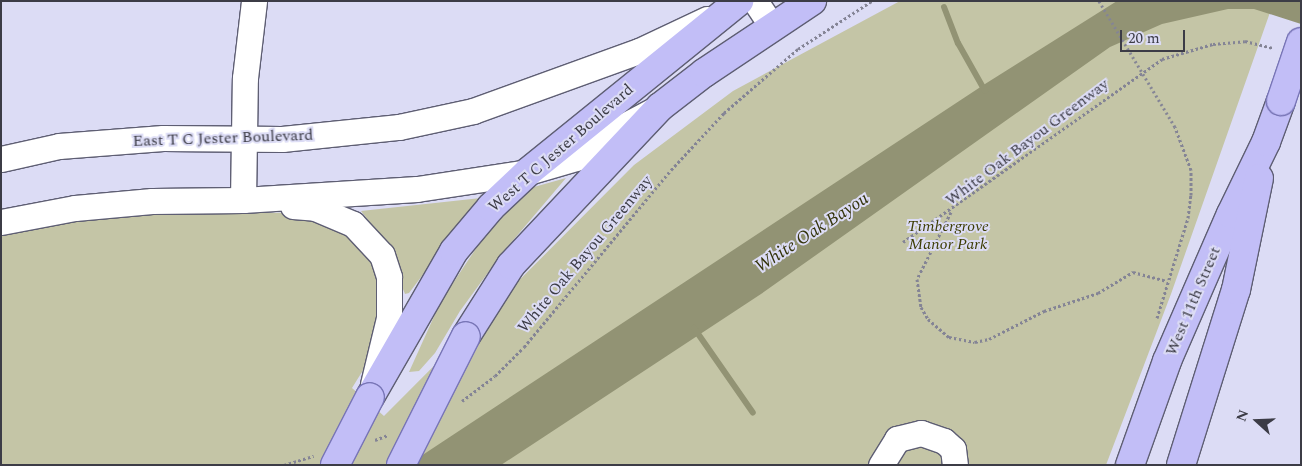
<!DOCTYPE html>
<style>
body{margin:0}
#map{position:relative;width:1302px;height:466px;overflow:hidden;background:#dcdcf5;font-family:Spectral,serif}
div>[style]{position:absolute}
.green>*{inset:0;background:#c4c5a6}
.water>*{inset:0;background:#929374}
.stream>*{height:6px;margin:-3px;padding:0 3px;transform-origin:3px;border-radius:3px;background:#929374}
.path>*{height:3px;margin-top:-1.5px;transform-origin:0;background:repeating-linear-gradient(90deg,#848495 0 2.5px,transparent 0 5px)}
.roads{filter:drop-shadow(1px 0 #5e5e73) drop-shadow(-1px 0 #5e5e73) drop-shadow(0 1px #5e5e73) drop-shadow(0 -1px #5e5e73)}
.minor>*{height:25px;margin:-12.5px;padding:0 12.5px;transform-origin:12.5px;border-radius:12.5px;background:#fff}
.major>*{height:28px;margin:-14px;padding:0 14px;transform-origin:14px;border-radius:14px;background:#c2bef7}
.path-bridge>*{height:3px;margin-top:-1.5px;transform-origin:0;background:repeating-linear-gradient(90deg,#848495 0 2.5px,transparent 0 5px)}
.bridges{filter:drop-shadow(1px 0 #7875b6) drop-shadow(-1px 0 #7875b6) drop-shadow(0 1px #7875b6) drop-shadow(0 -1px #7875b6)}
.major-bridge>*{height:28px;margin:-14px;padding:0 14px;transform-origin:14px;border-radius:14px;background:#c2bef7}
span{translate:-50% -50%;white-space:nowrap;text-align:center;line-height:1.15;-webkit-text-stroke:4px #dcdcf5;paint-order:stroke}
.street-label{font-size:16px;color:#3c3c46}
.park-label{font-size:16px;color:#3d3d03;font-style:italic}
.water-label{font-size:18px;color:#33330a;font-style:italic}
.frame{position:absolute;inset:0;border:2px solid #3c3c46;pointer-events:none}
.north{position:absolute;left:1232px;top:396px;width:50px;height:50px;-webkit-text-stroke:4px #dcdcf5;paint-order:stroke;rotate:290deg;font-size:14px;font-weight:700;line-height:20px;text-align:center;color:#3c3c46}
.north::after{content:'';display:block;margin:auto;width:18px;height:22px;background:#3c3c46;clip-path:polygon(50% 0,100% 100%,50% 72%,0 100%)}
.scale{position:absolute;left:1120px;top:30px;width:65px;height:22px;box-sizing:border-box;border:2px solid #3c3c46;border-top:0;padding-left:6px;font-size:15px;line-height:18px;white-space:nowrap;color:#3c3c46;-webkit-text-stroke:4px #dcdcf5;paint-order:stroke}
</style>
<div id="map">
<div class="green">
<i style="clip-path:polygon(900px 1px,1274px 1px,1171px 294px,1106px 465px,1px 465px,1px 233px,96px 216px,174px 212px,306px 213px,337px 224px,369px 253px,383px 291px,370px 359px,352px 388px,384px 416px,634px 165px,733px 91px)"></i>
<i style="clip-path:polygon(566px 178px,503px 252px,460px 311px,435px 353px,419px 371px,409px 372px,441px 301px,479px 244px,527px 189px)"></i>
<i style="clip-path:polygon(481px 198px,409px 293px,405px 294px,382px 238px,361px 211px)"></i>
</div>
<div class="water">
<i style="clip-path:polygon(1117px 1px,1301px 1px,1301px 24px,1254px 9px,1228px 9px,1162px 24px,1110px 47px,761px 294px,501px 465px,394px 465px,421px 456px,985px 84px)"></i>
</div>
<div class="stream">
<i style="left:944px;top:7px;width:39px;rotate:69deg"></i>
<i style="left:958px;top:43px;width:55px;rotate:60.6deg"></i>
<i style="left:694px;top:328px;width:103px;rotate:55.2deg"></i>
</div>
<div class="path">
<i style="left:951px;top:212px;width:75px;rotate:116.9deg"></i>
<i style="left:917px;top:279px;width:28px;rotate:82deg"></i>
<i style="left:921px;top:307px;width:14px;rotate:60deg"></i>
<i style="left:928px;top:319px;width:28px;rotate:41deg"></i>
<i style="left:949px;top:337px;width:26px;rotate:11deg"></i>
<i style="left:975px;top:342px;width:14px;rotate:-12deg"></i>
<i style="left:989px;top:339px;width:62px;rotate:-27deg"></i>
<i style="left:1044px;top:311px;width:57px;rotate:-18.4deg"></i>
<i style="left:1098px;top:293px;width:41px;rotate:-31deg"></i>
<i style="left:1133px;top:272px;width:35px;rotate:15deg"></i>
<i style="left:903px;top:242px;width:317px;rotate:-35.2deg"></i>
<i style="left:1162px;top:59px;width:53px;rotate:-16.4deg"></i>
<i style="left:1213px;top:44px;width:32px;rotate:-5deg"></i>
<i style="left:1245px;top:41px;width:29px;rotate:14deg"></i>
<i style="left:1157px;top:318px;width:105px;rotate:-72.8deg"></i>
<i style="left:1188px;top:218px;width:23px;rotate:-83deg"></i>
<i style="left:1191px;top:195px;width:25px;rotate:-90deg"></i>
<i style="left:1191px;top:170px;width:46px;rotate:-110.4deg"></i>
<i style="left:462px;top:401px;width:41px;rotate:-37.1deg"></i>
<i style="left:495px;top:376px;width:41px;rotate:-45deg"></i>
<i style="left:524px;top:347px;width:230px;rotate:-50.3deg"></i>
<i style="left:671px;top:170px;width:78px;rotate:-47.1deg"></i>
<i style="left:724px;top:113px;width:98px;rotate:-40.9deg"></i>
<i style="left:798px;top:49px;width:88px;rotate:-33deg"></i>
<i style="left:375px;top:440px;width:14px;rotate:-21deg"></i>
<i style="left:284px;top:465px;width:31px;rotate:-17deg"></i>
</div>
<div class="roads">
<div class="minor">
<i style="left:755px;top:1px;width:30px;rotate:56deg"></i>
<i style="left:1px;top:159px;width:59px;rotate:-12.6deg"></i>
<i style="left:59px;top:146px;width:104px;rotate:-4.4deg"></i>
<i style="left:163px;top:138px;width:119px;rotate:0.5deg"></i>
<i style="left:282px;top:139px;width:118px;rotate:-5.9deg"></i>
<i style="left:399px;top:127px;width:76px;rotate:-12.2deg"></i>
<i style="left:473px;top:111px;width:177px;rotate:-19.9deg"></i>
<i style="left:639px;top:51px;width:75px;rotate:-25.2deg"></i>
<i style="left:243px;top:200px;width:122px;rotate:-89.1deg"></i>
<i style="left:245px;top:78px;width:78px;rotate:-83.3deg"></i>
<i style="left:293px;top:206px;width:22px;rotate:5deg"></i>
<i style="left:315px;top:208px;width:41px;rotate:22.8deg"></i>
<i style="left:353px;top:224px;width:42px;rotate:46.9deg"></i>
<i style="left:382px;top:255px;width:23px;rotate:72deg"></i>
<i style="left:389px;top:277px;width:41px;rotate:90deg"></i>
<i style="left:389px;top:318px;width:68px;rotate:103.6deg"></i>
<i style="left:1px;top:222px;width:75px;rotate:-10.7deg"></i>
<i style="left:75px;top:208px;width:77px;rotate:-5.2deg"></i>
<i style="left:152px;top:201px;width:91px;rotate:-0.6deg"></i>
<i style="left:243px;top:200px;width:174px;rotate:-3.6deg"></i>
<i style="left:417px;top:189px;width:112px;rotate:-8.7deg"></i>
<i style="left:528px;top:172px;width:50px;rotate:-16.3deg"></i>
<i style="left:576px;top:158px;width:30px;rotate:-40deg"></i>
<i style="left:599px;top:139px;width:62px;rotate:-27.8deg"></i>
<i style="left:881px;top:465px;width:31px;rotate:-58deg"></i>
<i style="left:897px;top:439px;width:25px;rotate:-14deg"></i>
<i style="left:921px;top:433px;width:24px;rotate:19deg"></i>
<i style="left:944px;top:441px;width:12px;rotate:42deg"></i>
<i style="left:953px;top:449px;width:16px;rotate:83deg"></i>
</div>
<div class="major">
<i style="left:466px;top:336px;width:84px;rotate:-57.6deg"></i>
<i style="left:511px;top:265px;width:217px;rotate:-46.7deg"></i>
<i style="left:660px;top:107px;width:56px;rotate:-37.7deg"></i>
<i style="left:704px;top:73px;width:130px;rotate:-33.7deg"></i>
<i style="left:370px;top:397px;width:168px;rotate:-60.1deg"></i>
<i style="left:454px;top:251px;width:57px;rotate:-49.9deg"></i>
<i style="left:491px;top:207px;width:51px;rotate:-43.4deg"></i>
<i style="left:528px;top:172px;width:272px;rotate:-39deg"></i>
<i style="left:1130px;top:465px;width:110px;rotate:-70.4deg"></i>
<i style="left:1167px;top:361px;width:160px;rotate:-66.5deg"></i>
<i style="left:1231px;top:214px;width:80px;rotate:-64.1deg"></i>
<i style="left:1266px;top:142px;width:44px;rotate:-69.9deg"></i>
<i style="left:1181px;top:465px;width:183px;rotate:-72.6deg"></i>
<i style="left:1236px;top:290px;width:114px;rotate:-78.4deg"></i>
</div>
</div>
<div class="path-bridge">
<i style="left:1099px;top:1px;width:147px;rotate:58.9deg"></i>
</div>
<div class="bridges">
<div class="major-bridge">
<i style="left:1281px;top:101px;width:62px;rotate:-71.3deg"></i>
<i style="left:335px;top:465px;width:76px;rotate:-62.8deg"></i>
<i style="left:401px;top:465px;width:144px;rotate:-63.3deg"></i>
</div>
</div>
<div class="street-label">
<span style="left:223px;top:138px;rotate:-2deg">East T C Jester Boulevard</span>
<span style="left:1027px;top:142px;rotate:-37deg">White Oak Bayou Greenway</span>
<span style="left:561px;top:148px;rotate:-41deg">West T C Jester Boulevard</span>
<span style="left:585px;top:254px;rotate:-50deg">White Oak Bayou Greenway</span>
<span style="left:1193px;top:301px;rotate:-67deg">West 11th Street</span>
</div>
<div class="park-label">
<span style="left:948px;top:235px">Timbergrove<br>Manor Park</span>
</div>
<div class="water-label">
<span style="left:812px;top:233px;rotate:-33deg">White Oak Bayou</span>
</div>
<div class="frame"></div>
<div class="north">N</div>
<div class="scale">20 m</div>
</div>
